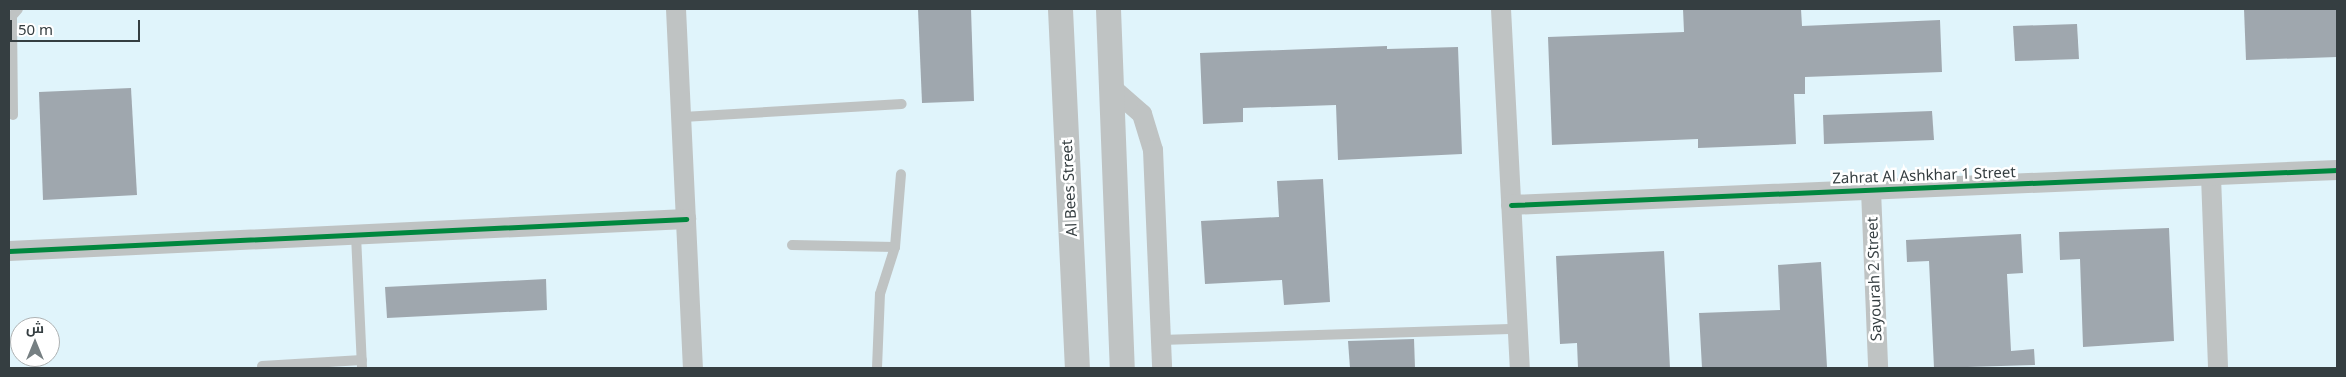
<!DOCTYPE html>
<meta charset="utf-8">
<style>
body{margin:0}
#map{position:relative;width:2346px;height:377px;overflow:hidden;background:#f0f7fa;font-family:"Noto Sans",Cairo,sans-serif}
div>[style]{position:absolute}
.built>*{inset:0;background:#e0f4fb}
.building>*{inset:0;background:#9fa7ae}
.service>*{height:10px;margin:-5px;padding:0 5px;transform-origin:5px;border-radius:5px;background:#bfc3c3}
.minor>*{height:20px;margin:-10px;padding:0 10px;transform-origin:10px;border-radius:10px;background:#bfc3c3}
.tertiary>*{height:25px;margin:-12.5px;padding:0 12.5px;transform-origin:12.5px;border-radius:12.5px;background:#bfc3c3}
.cycleway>*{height:5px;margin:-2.5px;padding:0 2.5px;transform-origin:2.5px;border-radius:2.5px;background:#00873e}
span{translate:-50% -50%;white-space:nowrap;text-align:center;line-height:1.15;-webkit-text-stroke:5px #fff;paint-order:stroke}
.street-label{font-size:15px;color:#353e41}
.frame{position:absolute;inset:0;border:10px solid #353e41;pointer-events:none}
.north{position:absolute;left:10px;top:317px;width:50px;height:50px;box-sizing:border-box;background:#fff;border:1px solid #aeb2b3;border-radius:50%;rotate:0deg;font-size:14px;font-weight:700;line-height:20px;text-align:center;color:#353e41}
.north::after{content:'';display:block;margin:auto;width:18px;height:22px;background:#767f82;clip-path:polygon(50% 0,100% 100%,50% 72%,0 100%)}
.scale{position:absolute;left:10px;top:20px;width:130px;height:22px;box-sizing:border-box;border:2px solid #353e41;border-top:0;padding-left:6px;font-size:15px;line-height:18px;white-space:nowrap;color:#353e41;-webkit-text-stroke:4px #fff;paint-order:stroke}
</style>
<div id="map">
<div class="built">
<i style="clip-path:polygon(evenodd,9px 9px,2337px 9px,2337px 368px,9px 368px,9px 9px,20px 327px,50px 327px,50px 357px,20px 357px,20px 327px)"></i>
</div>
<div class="building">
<i style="clip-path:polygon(918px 9px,971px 9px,974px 101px,922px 103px)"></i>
<i style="clip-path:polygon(1683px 9px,1801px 9px,1802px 26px,1940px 20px,1942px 72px,1805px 77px,1805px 94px,1794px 94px,1796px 144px,1698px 148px,1698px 139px,1552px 145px,1548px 37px,1684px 32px)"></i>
<i style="clip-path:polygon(2244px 9px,2337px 9px,2337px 57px,2246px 60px)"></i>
<i style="clip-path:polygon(2077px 24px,2079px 59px,2015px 61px,2013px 26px)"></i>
<i style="clip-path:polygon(1387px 46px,1387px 49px,1458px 47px,1462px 154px,1338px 160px,1336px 105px,1243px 108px,1243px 122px,1203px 124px,1200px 53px)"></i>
<i style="clip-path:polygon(131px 88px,137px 195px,43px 200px,39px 92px)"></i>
<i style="clip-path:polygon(1932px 111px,1934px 140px,1824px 144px,1823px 115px)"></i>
<i style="clip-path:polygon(1323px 179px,1330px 302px,1284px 305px,1282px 280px,1205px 284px,1201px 221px,1279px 217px,1277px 181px)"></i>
<i style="clip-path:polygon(2169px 228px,2174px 341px,2083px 347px,2080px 259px,2060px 260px,2059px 232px)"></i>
<i style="clip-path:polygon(2021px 234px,2023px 273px,2007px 274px,2011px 351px,2034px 349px,2035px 365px,1934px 368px,1929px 261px,1907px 262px,1906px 240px)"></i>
<i style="clip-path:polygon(1664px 251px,1670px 368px,1578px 368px,1577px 343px,1560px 344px,1556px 256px)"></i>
<i style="clip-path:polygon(1821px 262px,1827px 367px,1702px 368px,1699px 313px,1780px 310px,1778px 265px)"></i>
<i style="clip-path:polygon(546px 279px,547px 310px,387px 318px,385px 287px)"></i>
<i style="clip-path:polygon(1414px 339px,1415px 368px,1350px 368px,1348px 341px)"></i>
</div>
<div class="service">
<i style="left:13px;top:115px;width:99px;rotate:-90.6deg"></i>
<i style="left:12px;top:16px;width:9px;rotate:-49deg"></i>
<i style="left:683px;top:117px;width:219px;rotate:-3.4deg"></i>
<i style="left:356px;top:235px;width:133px;rotate:87.4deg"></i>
<i style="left:792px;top:245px;width:103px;rotate:1.1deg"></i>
<i style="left:1161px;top:340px;width:357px;rotate:-1.8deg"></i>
<i style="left:262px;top:366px;width:100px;rotate:-3.4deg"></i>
<i style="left:877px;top:368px;width:74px;rotate:-87.7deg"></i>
<i style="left:880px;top:294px;width:49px;rotate:-72.3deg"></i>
<i style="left:895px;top:247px;width:73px;rotate:-85.3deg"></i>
</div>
<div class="minor">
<i style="left:676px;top:9px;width:359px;rotate:87.3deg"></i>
<i style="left:1501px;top:9px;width:360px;rotate:87deg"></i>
<i style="left:1111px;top:87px;width:41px;rotate:41.1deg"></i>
<i style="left:1142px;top:114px;width:38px;rotate:73deg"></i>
<i style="left:1153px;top:150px;width:218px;rotate:87.6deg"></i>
<i style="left:2211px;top:176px;width:192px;rotate:87.9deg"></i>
<i style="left:1871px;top:190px;width:178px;rotate:87.7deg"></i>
<i style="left:1511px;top:205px;width:827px;rotate:-2.43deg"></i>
<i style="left:9px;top:251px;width:678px;rotate:-2.71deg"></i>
</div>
<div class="tertiary">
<i style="left:1060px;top:9px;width:359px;rotate:87.3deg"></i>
<i style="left:1108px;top:9px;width:359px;rotate:87.8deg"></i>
</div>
<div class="cycleway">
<i style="left:1511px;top:205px;width:827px;rotate:-2.43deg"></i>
<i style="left:9px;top:251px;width:678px;rotate:-2.71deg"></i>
</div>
<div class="street-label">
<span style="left:1924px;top:175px;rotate:-2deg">Zahrat Al Ashkhar 1 Street</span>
<span style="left:1069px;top:188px;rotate:-93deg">Al Bees Street</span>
<span style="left:1874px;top:279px;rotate:-92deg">Sayourah 2 Street</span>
</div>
<div class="frame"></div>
<div class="north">ش</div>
<div class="scale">50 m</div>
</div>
